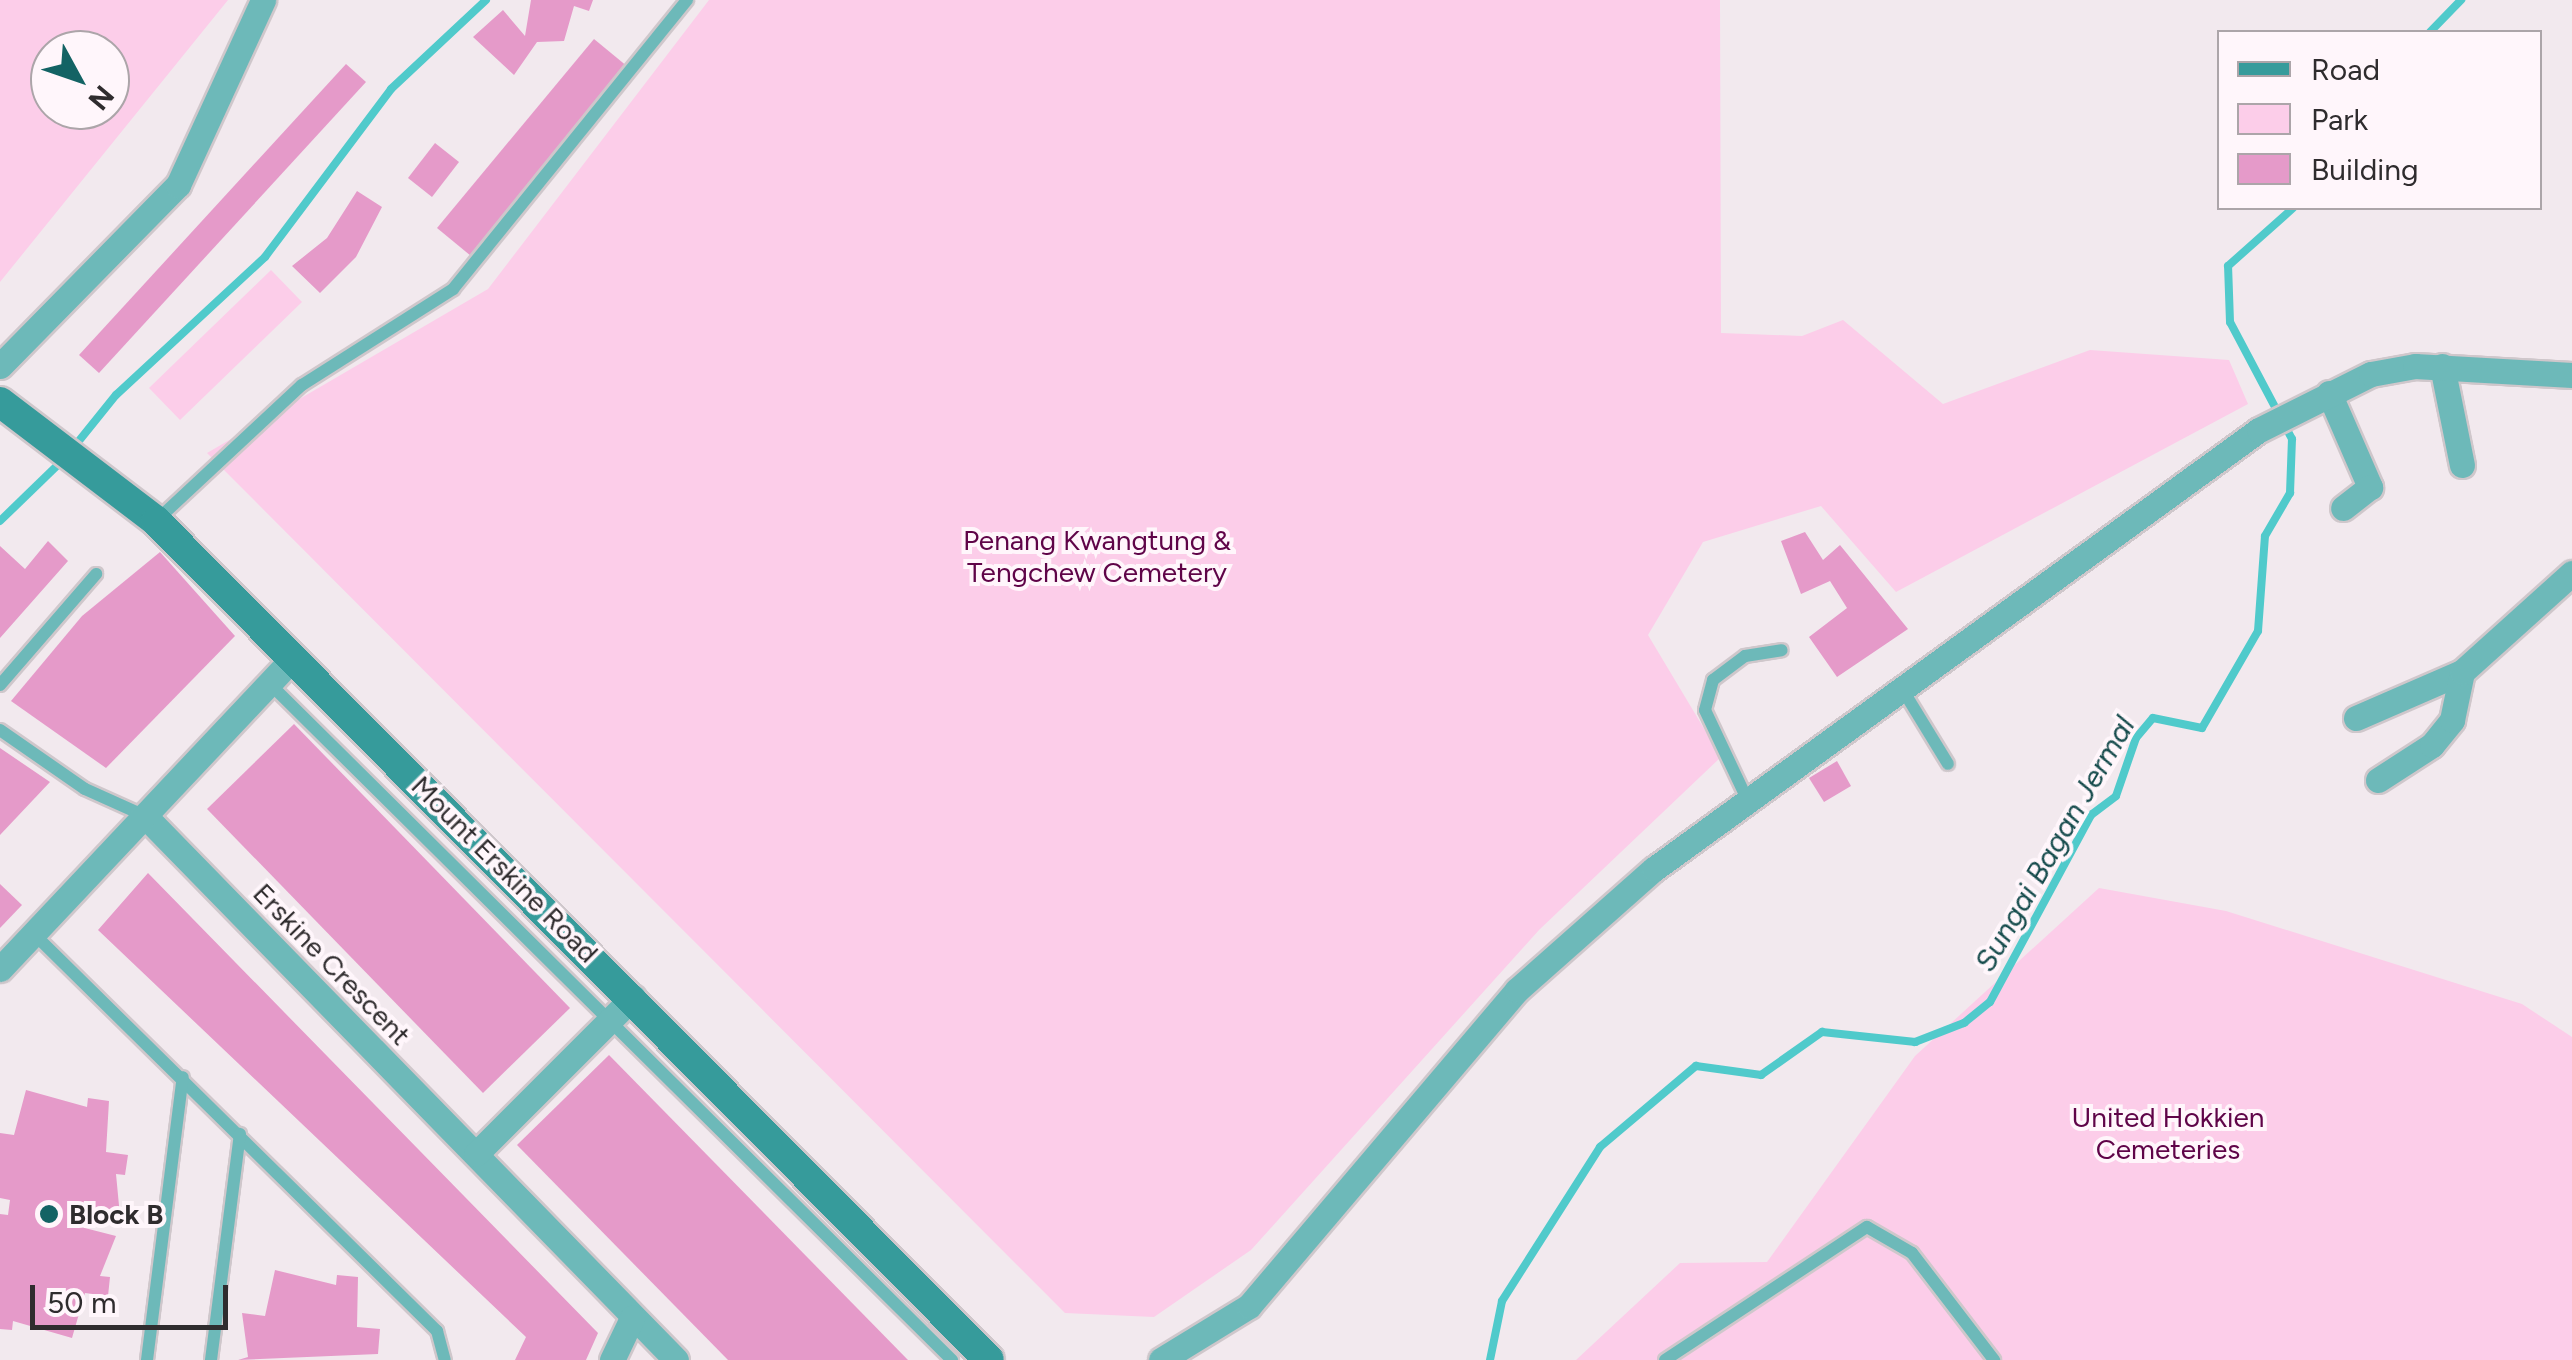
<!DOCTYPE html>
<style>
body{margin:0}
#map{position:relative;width:2572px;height:1360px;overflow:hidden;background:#f2e9ee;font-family:Figtree,sans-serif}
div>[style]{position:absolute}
.green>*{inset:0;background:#fccde9}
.stream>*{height:8px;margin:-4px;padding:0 4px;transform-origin:4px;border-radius:4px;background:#50cacb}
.building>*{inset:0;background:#e59ac9}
.roads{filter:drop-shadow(2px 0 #cfc7cb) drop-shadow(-2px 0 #cfc7cb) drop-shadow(0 2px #cfc7cb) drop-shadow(0 -2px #cfc7cb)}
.service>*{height:12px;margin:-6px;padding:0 6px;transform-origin:6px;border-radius:6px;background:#6db9b9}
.minor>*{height:25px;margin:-12.5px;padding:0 12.5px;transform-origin:12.5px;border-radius:12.5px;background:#6db9b9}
.secondary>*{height:30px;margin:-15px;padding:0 15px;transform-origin:15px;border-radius:15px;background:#369b9b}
.dots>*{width:28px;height:28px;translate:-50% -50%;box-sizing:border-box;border:5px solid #fff6fb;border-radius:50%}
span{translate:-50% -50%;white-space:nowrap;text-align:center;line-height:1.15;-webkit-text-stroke:8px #fff6fb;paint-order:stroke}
.park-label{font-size:28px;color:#5f0448}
.street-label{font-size:28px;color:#2f2c2e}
.poi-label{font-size:28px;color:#2f2c2e;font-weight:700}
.left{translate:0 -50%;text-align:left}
.water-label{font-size:30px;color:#174c4d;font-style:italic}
.legend{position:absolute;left:2217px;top:30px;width:325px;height:180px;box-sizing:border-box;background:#fff6fb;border:2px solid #aca5a9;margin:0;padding:12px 18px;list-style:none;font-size:30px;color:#2f2c2e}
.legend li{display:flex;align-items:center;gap:20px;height:50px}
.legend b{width:50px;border:2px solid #aca5a9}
.north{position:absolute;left:30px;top:30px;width:100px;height:100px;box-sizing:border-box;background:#fff6fb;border:2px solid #aca5a9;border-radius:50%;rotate:130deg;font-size:28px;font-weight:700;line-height:40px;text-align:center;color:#2f2c2e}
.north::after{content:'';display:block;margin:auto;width:35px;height:45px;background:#136364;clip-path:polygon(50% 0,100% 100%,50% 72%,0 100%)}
.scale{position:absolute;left:30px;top:1285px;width:198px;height:45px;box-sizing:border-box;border:5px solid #2f2c2e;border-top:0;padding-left:12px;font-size:30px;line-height:35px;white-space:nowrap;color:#2f2c2e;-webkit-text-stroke:8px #fff6fb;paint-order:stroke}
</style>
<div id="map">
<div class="green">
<i style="clip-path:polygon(evenodd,0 0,228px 0,0 282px,0 0,110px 50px,110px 110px,50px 110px,50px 50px,110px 50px)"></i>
<i style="clip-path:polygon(709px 0,1720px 0,1721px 333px,1802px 336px,1843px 320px,1943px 404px,2090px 350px,2229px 360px,2248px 404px,1896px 592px,1821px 506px,1703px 542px,1648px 635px,1721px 757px,1539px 930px,1251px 1250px,1154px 1317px,1065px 1313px,207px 453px,488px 289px)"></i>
<i style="clip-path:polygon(271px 270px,302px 302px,180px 420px,149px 388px)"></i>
<i style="clip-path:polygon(2099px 888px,2226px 911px,2522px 1004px,2572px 1037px,2572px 1360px,1576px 1360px,1680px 1263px,1767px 1262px,1915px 1056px)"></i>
</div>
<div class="stream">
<i style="left:2430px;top:32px;width:45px;rotate:-45.9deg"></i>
<i style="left:74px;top:447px;width:67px;rotate:-51.1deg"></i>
<i style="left:116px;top:395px;width:203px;rotate:-42.8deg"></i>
<i style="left:265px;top:257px;width:210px;rotate:-53.1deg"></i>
<i style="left:391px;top:89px;width:130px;rotate:-43.1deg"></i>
<i style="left:0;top:521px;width:91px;rotate:-44.1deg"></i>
<i style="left:1490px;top:1360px;width:60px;rotate:-78.5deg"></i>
<i style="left:1502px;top:1301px;width:183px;rotate:-57.5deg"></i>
<i style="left:1600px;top:1147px;width:126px;rotate:-40.2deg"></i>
<i style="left:1696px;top:1066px;width:66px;rotate:7.9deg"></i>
<i style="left:1761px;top:1075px;width:75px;rotate:-35.2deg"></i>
<i style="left:1822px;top:1032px;width:94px;rotate:6.1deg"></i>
<i style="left:1915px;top:1042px;width:53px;rotate:-21.2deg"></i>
<i style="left:1964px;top:1023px;width:33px;rotate:-39deg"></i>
<i style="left:1990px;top:1002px;width:213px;rotate:-61.6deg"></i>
<i style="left:2091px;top:815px;width:31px;rotate:-37deg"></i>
<i style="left:2116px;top:796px;width:61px;rotate:-71deg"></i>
<i style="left:2136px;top:738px;width:26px;rotate:-50deg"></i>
<i style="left:2153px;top:718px;width:50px;rotate:11.5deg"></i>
<i style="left:2202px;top:728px;width:112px;rotate:-60deg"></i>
<i style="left:2258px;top:631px;width:95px;rotate:-85.8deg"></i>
<i style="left:2265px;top:536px;width:50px;rotate:-59.8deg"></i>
<i style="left:2290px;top:493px;width:54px;rotate:-87.9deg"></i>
<i style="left:2292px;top:439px;width:132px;rotate:-117.9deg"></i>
<i style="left:2230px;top:322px;width:56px;rotate:-92deg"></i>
<i style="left:2228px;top:266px;width:87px;rotate:-41.7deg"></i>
</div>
<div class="building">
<i style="clip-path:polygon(531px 0,593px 0,589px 11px,574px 6px,564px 41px,537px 42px,514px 75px,473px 37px,503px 10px,525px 36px)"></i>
<i style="clip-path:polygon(594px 39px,628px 67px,471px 256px,437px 228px)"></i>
<i style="clip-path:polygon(346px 64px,366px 82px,99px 373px,79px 355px)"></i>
<i style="clip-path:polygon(435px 143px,459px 162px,432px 197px,408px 178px)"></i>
<i style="clip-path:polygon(357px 191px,382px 207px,356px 257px,320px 293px,292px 266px,327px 238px)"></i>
<i style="clip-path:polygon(1805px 532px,1823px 560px,1840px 545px,1908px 629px,1837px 677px,1809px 637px,1847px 608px,1830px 581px,1801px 594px,1781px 541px)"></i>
<i style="clip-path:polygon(48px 541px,68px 561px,0 638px,0 546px,25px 569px)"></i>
<i style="clip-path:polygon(160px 552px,235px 636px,106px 768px,11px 701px,82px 616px)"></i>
<i style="clip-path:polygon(294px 724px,570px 1008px,483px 1093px,207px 809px)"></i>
<i style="clip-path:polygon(0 748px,50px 782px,0 835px)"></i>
<i style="clip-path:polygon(1837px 761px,1851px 786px,1824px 802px,1809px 778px)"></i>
<i style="clip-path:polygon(148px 873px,598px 1333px,586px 1360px,515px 1360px,526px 1337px,98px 930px)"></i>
<i style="clip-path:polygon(0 884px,22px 905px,0 928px)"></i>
<i style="clip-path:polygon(609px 1055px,908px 1360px,728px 1360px,517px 1145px)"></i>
<i style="clip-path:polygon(26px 1090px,87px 1107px,88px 1098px,109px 1101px,106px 1152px,128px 1155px,125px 1175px,116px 1174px,120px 1216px,75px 1214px,73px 1225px,116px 1236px,100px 1276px,110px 1277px,108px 1296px,85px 1293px,72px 1338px,13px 1321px,12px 1330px,0 1329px,0 1214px,8px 1215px,10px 1200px,0 1198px,0 1133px,14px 1135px)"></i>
<i style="clip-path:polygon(275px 1270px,336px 1285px,337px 1275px,358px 1277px,357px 1327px,380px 1329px,378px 1354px,238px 1360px,248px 1357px,242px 1313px,265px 1316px)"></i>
</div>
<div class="roads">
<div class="service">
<i style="left:157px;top:520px;width:198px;rotate:-43deg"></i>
<i style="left:302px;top:385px;width:179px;rotate:-32.4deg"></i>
<i style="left:453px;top:289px;width:372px;rotate:-51deg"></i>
<i style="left:269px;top:683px;width:962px;rotate:44.75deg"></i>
<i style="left:0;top:685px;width:147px;rotate:-49.1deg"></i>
<i style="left:1901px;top:687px;width:90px;rotate:58.6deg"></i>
<i style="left:0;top:730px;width:103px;rotate:34.8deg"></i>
<i style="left:85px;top:789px;width:66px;rotate:24.2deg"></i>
<i style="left:1747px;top:799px;width:98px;rotate:-115.3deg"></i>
<i style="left:1705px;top:710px;width:31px;rotate:-75deg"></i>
<i style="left:1713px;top:680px;width:40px;rotate:-37deg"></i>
<i style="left:1745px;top:656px;width:37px;rotate:-9deg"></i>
<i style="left:34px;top:934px;width:566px;rotate:44.57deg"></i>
<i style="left:437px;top:1331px;width:30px;rotate:75deg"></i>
<i style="left:147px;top:1360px;width:285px;rotate:-82.8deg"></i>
<i style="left:211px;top:1360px;width:228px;rotate:-82.7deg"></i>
<i style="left:1665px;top:1360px;width:242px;rotate:-33.4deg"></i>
<i style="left:1867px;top:1227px;width:52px;rotate:30deg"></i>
<i style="left:1912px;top:1253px;width:135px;rotate:52.5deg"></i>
</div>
<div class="minor">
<i style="left:0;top:366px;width:254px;rotate:-45.5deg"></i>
<i style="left:178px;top:185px;width:204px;rotate:-65.3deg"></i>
<i style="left:2442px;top:366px;width:101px;rotate:78.6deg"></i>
<i style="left:2329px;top:393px;width:103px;rotate:66.4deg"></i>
<i style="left:2370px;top:487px;width:34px;rotate:142deg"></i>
<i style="left:2356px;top:718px;width:116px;rotate:-23.5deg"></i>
<i style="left:2378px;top:780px;width:64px;rotate:-32.9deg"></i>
<i style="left:2432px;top:745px;width:32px;rotate:-51deg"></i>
<i style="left:2452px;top:720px;width:49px;rotate:-78.2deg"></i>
<i style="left:2462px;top:672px;width:148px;rotate:-42deg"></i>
<i style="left:145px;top:816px;width:760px;rotate:45.69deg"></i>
<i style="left:0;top:969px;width:427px;rotate:-46.7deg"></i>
<i style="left:476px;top:1154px;width:222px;rotate:-45deg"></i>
<i style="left:612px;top:1360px;width:47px;rotate:-64.5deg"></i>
<i style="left:1161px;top:1360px;width:103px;rotate:-31.5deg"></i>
<i style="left:1249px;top:1306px;width:414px;rotate:-49.7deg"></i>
<i style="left:1517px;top:990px;width:183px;rotate:-41.5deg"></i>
<i style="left:1654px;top:869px;width:747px;rotate:-35.97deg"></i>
<i style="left:2259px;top:430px;width:125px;rotate:-26.6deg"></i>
<i style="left:2371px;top:374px;width:45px;rotate:-10.3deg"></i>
<i style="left:2415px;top:366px;width:157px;rotate:3.3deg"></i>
</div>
<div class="secondary">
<i style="left:0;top:402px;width:196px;rotate:37.3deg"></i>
<i style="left:156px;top:521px;width:1182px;rotate:45.21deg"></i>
</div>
</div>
<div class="dots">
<i style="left:49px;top:1214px;background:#136364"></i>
</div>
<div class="park-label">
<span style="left:1097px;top:556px">Penang Kwangtung &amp;<br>Tengchew Cemetery</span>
<span style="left:2168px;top:1133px">United Hokkien<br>Cemeteries</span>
</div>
<div class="street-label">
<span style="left:505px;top:869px;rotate:45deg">Mount Erskine Road</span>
<span style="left:332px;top:964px;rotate:46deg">Erskine Crescent</span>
</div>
<div class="poi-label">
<span class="left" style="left:69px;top:1214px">Block B</span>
</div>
<div class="water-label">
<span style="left:2055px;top:844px;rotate:-60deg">Sungai Bagan Jermal</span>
</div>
<ul class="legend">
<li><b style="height:12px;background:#369b9b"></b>Road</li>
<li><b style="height:28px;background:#fccde9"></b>Park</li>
<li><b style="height:28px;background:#e59ac9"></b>Building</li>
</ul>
<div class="north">N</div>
<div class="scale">50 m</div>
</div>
